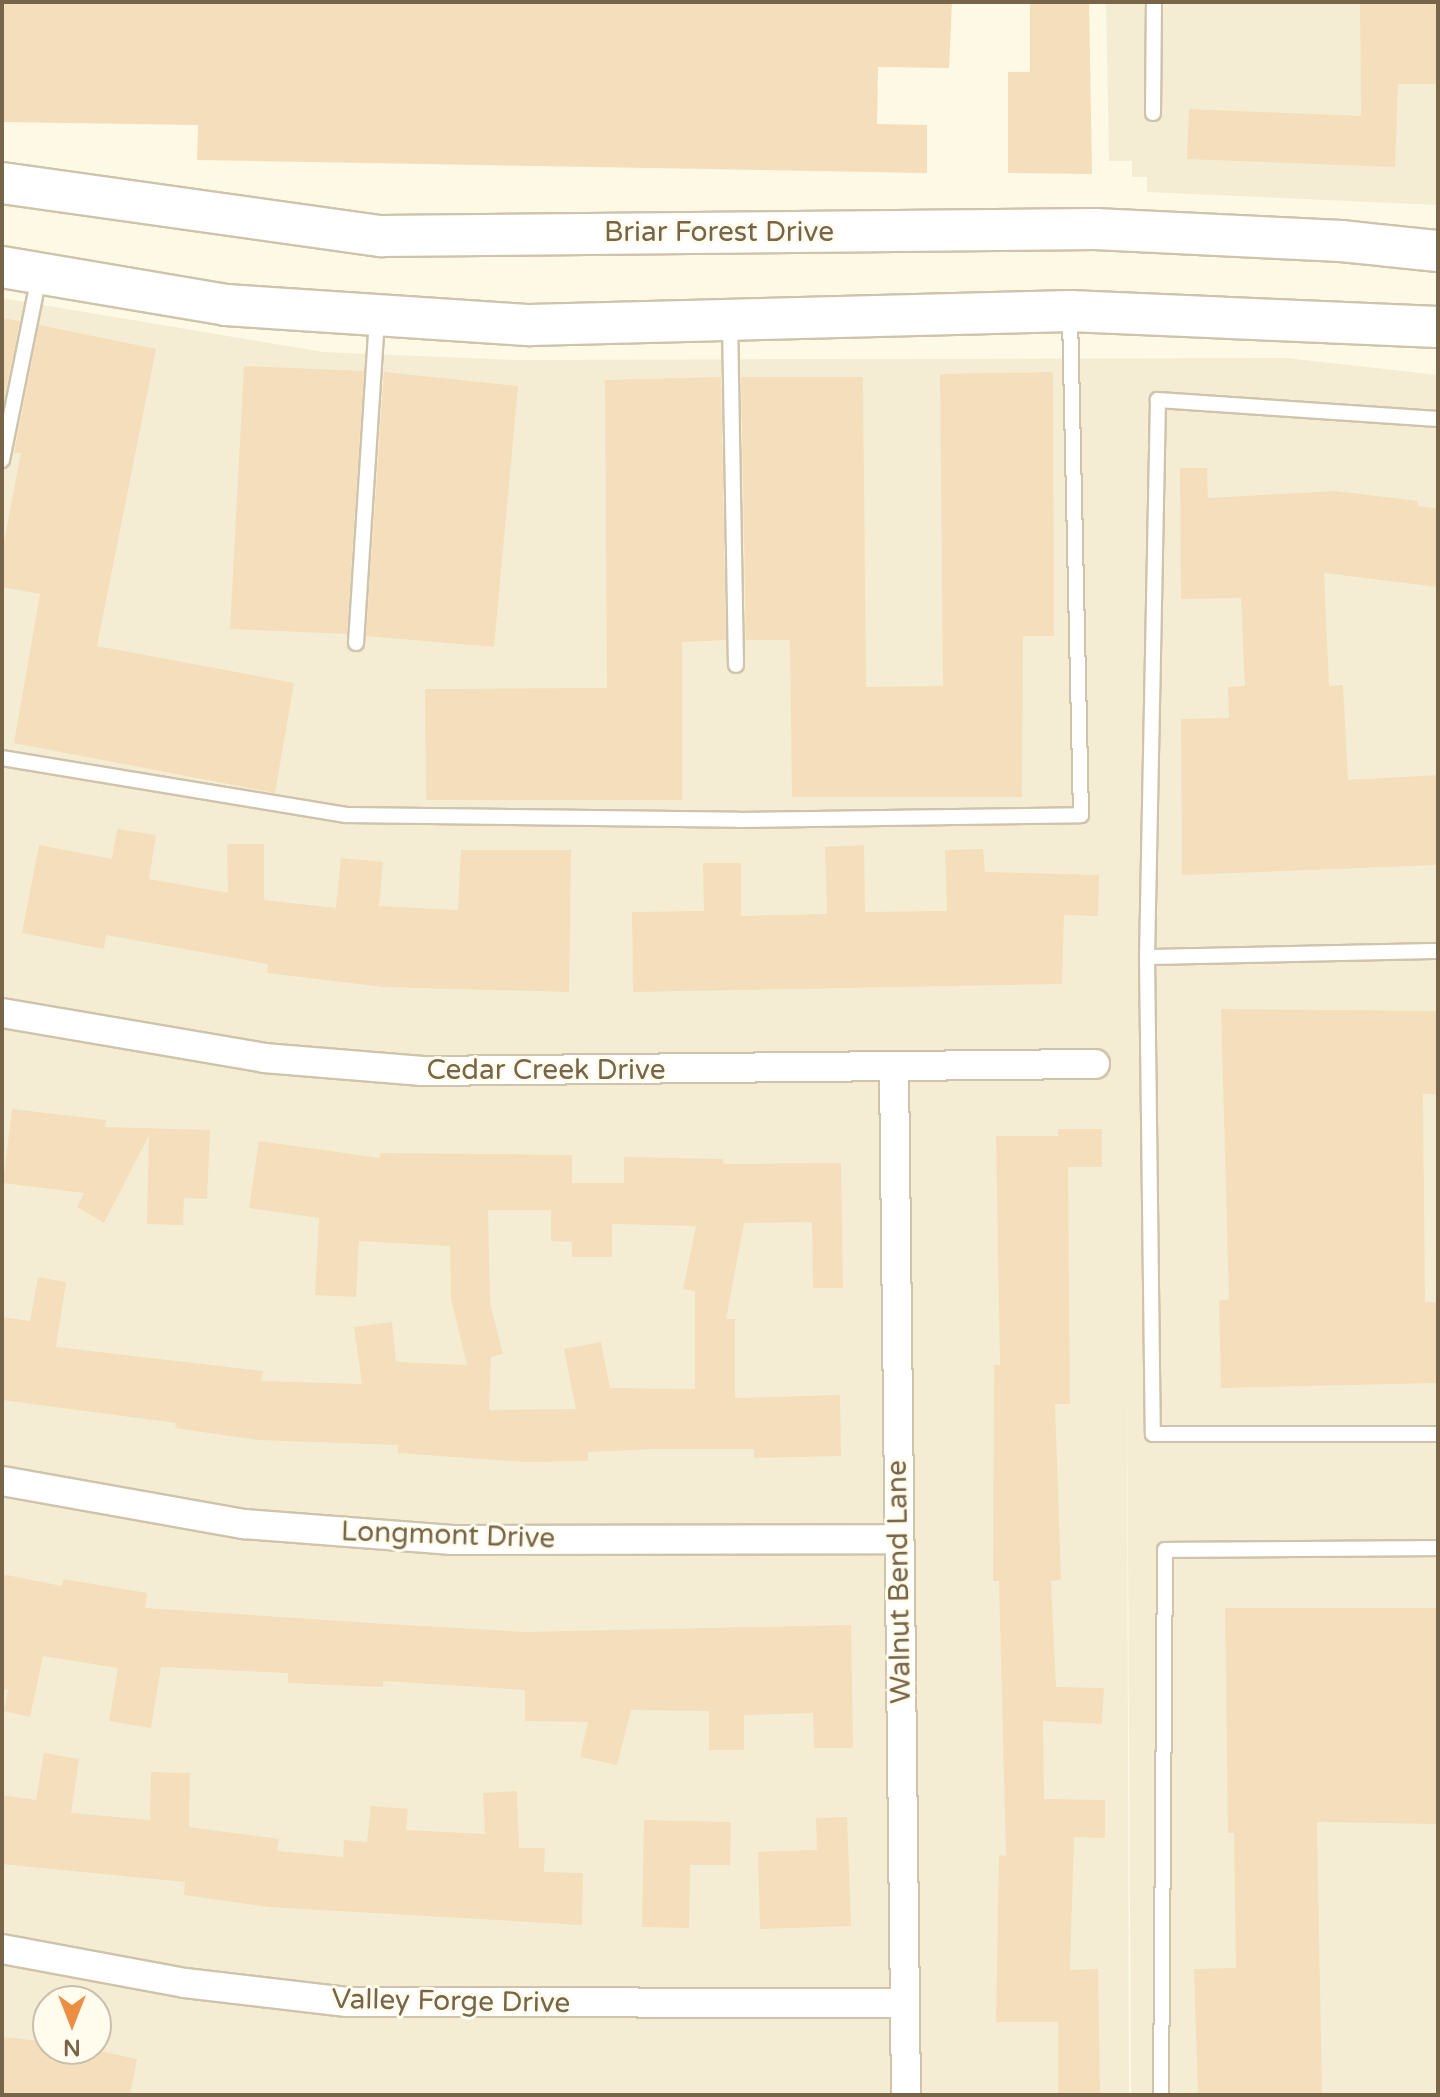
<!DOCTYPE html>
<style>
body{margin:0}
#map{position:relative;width:1440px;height:2097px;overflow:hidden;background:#fdf9e5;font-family:"Varela Round",sans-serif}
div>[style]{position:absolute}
.residential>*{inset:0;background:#f5edd3}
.building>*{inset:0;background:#f4debb}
.roads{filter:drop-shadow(2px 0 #d0c3ab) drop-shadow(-2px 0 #d0c3ab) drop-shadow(0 2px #d0c3ab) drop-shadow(0 -2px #d0c3ab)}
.lane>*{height:14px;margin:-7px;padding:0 7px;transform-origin:7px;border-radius:7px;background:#fff}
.street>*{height:28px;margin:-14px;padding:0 14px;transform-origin:14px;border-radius:14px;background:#fff}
.secondary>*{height:40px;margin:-20px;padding:0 20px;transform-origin:20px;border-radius:20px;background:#fff}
span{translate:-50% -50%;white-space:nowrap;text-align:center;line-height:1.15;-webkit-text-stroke:6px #fffced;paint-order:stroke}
.street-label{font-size:28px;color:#786449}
.frame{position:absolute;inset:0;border:4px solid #786449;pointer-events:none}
.north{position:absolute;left:32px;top:1985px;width:80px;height:80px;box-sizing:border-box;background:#fffced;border:2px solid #c9bfab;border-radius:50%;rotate:180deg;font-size:22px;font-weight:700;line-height:32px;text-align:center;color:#786449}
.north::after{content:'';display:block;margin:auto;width:28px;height:36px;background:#ed8e45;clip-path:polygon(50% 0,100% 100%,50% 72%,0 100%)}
</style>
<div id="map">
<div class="residential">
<i style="clip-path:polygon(1106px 2px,1438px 2px,1438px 205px,1147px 192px,1147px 177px,1132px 177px,1132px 161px,1109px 161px)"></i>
<i style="clip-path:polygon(evenodd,2px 298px,323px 352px,517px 360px,1286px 358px,1438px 375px,1438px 2095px,1131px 2095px,1127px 1372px,1129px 2095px,2px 2095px,2px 298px,48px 2001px,96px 2001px,96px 2049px,48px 2049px,48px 2001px)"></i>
</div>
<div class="building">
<i style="clip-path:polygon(2px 2px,952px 2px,949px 68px,878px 67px,877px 124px,927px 125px,927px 173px,197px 160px,198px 125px,2px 122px)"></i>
<i style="clip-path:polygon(1030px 2px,1089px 2px,1092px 174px,1008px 173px,1008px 72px,1030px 72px)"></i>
<i style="clip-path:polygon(1360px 2px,1438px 2px,1438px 84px,1398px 84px,1395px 167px,1187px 159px,1189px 109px,1361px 116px)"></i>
<i style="clip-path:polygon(2px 318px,20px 321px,2px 409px)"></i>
<i style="clip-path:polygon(39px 325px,156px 349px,97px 646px,294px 683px,275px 793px,14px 743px,40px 594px,2px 587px,2px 552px,21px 453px,14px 453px)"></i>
<i style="clip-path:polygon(244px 366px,364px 371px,347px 634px,230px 629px)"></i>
<i style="clip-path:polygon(384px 372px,518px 386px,494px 647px,366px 636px)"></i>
<i style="clip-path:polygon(1053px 372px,1054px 636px,1023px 636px,1022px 797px,792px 797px,790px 640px,746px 640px,741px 377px,863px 377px,866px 687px,943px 686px,940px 374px)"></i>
<i style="clip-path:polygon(721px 377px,726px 640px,682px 642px,682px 800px,426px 800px,425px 689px,607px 688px,605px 380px)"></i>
<i style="clip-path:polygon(1180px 468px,1207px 468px,1208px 498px,1335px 491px,1418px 501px,1418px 506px,1438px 509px,1438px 587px,1324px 573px,1329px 686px,1343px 685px,1348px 780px,1438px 775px,1438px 865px,1182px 875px,1181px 719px,1229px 718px,1228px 687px,1245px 686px,1241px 598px,1181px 599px)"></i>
<i style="clip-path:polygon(117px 829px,156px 835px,149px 879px,228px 893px,227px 844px,264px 844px,264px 900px,336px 908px,341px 858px,383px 862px,379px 906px,458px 910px,461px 850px,571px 850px,569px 992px,384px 987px,267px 973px,268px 964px,106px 935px,104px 949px,22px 933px,39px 845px,112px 859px)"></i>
<i style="clip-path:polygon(864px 845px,865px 912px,947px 911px,945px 850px,983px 849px,985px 872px,1099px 875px,1098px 916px,1064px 915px,1062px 984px,633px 992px,632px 912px,704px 911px,703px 863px,741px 863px,741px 916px,827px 914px,825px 847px)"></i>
<i style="clip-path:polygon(1221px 1009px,1438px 1011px,1438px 1094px,1423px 1094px,1425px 1302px,1438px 1302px,1438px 1383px,1221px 1388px,1219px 1300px,1229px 1300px)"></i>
<i style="clip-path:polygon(12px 1109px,106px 1120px,105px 1127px,210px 1130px,207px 1199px,184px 1198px,183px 1225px,147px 1224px,149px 1135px,104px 1223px,77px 1207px,84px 1193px,3px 1183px)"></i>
<i style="clip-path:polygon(1058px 1129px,1102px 1129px,1102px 1167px,1068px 1167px,1070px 1404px,1055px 1404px,1061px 1580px,1051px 1581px,1056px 1687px,1104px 1688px,1102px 1724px,1043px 1721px,1044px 1799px,1105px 1800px,1105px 1838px,1074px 1837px,1070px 1970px,1098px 1969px,1100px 2095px,1058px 2095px,1058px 2022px,996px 2022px,999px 1855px,1006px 1856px,999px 1581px,993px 1581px,994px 1365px,1000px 1365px,996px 1136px,1058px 1136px)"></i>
<i style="clip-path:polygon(evenodd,259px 1141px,380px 1158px,380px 1153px,572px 1155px,572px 1183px,624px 1183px,624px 1157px,723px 1159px,723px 1164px,841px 1163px,843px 1288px,813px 1288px,812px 1222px,744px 1223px,726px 1319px,735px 1319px,735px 1398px,840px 1395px,841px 1456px,754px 1458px,754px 1449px,654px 1449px,588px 1452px,588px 1461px,525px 1462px,398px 1453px,398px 1445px,257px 1440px,175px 1428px,176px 1423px,2px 1400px,2px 1317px,30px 1321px,38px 1277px,66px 1282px,56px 1347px,263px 1371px,261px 1381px,362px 1384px,354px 1327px,392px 1322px,396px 1362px,467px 1365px,451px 1299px,450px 1246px,359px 1241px,356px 1297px,315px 1295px,319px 1218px,249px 1208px,259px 1141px,488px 1210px,551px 1210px,551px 1241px,572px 1242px,572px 1257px,612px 1257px,612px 1224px,696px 1226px,683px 1289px,695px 1291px,695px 1389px,610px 1388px,601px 1342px,564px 1349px,576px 1409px,489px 1410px,491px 1357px,503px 1354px,490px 1303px,488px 1210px)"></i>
<i style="clip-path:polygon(2px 1574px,62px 1586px,63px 1579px,147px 1593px,145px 1608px,386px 1624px,526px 1632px,851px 1625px,853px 1748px,814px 1748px,813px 1713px,744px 1715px,744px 1750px,709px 1750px,709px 1711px,631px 1710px,617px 1765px,580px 1757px,588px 1722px,525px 1721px,525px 1690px,383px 1681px,383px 1687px,288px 1683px,288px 1673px,161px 1667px,151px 1728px,109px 1721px,118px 1668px,43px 1656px,30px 1717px,4px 1711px,8px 1690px,2px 1689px)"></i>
<i style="clip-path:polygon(1225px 1608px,1438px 1608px,1438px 1824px,1317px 1822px,1322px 2095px,1198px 2095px,1194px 1969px,1236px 1968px,1234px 1833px,1228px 1833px)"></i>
<i style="clip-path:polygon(44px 1753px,79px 1759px,71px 1813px,150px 1820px,151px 1772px,190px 1773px,189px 1827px,279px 1839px,277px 1851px,343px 1857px,344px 1840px,367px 1842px,371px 1806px,408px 1809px,406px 1830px,485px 1834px,483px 1793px,517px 1791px,519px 1848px,545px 1848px,544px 1872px,583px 1873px,582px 1925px,269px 1907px,184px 1895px,185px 1882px,2px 1864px,2px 1795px,36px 1800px)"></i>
<i style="clip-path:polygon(847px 1817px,851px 1926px,760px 1929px,758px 1852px,817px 1850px,816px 1818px)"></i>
<i style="clip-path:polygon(644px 1820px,731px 1822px,730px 1865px,690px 1865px,689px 1928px,642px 1927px)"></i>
<i style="clip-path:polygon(2px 2037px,41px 2041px,40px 2049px,90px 2049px,137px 2059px,130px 2095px,2px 2095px)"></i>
</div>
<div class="roads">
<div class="lane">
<i style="left:1153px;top:113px;width:111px;rotate:-89.5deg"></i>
<i style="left:730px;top:322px;width:343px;rotate:89deg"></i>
<i style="left:1438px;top:419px;width:281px;rotate:-176.1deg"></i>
<i style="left:1158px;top:400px;width:557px;rotate:91.13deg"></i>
<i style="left:1147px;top:957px;width:477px;rotate:89.3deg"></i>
<i style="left:1153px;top:1434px;width:285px"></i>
<i style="left:2px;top:460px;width:188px;rotate:-78.6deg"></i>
<i style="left:356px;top:643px;width:326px;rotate:-86.3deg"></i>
<i style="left:2px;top:758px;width:348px;rotate:9.4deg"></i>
<i style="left:345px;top:815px;width:394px;rotate:0.7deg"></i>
<i style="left:739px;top:820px;width:342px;rotate:-0.8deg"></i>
<i style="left:1081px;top:815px;width:500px;rotate:-91.26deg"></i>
<i style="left:1147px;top:957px;width:291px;rotate:-1.2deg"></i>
<i style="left:1161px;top:2095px;width:545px;rotate:-89.58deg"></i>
<i style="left:1165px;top:1550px;width:273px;rotate:-0.4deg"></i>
</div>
<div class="street">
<i style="left:2px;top:1013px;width:266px;rotate:9.7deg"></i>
<i style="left:264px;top:1058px;width:159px;rotate:4.7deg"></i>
<i style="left:422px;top:1071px;width:673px;rotate:-0.6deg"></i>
<i style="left:894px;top:1069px;width:1026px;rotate:89.33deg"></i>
<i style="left:2px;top:1481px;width:246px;rotate:10.1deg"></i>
<i style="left:244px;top:1524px;width:209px;rotate:4.4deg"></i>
<i style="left:452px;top:1540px;width:446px;rotate:-0.1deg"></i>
<i style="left:2px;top:1949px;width:186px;rotate:10.5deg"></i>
<i style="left:185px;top:1983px;width:163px;rotate:6.7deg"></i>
<i style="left:347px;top:2002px;width:558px;rotate:0.1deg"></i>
</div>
<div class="secondary">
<i style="left:2px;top:183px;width:383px;rotate:8deg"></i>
<i style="left:381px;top:236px;width:714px;rotate:-0.56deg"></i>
<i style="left:1095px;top:229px;width:246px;rotate:2.8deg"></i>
<i style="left:1341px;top:241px;width:98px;rotate:5.9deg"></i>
<i style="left:2px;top:267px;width:227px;rotate:9.6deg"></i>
<i style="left:226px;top:305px;width:305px;rotate:3.8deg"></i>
<i style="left:530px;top:325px;width:540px;rotate:-1.49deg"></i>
<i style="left:1070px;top:311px;width:368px;rotate:2.5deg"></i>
</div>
</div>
<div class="street-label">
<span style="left:719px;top:232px">Briar Forest Drive</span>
<span style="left:546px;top:1070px">Cedar Creek Drive</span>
<span style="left:448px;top:1535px;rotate:2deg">Longmont Drive</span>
<span style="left:899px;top:1582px;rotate:-91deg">Walnut Bend Lane</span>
<span style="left:451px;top:2001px;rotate:1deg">Valley Forge Drive</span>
</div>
<div class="frame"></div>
<div class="north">N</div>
</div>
